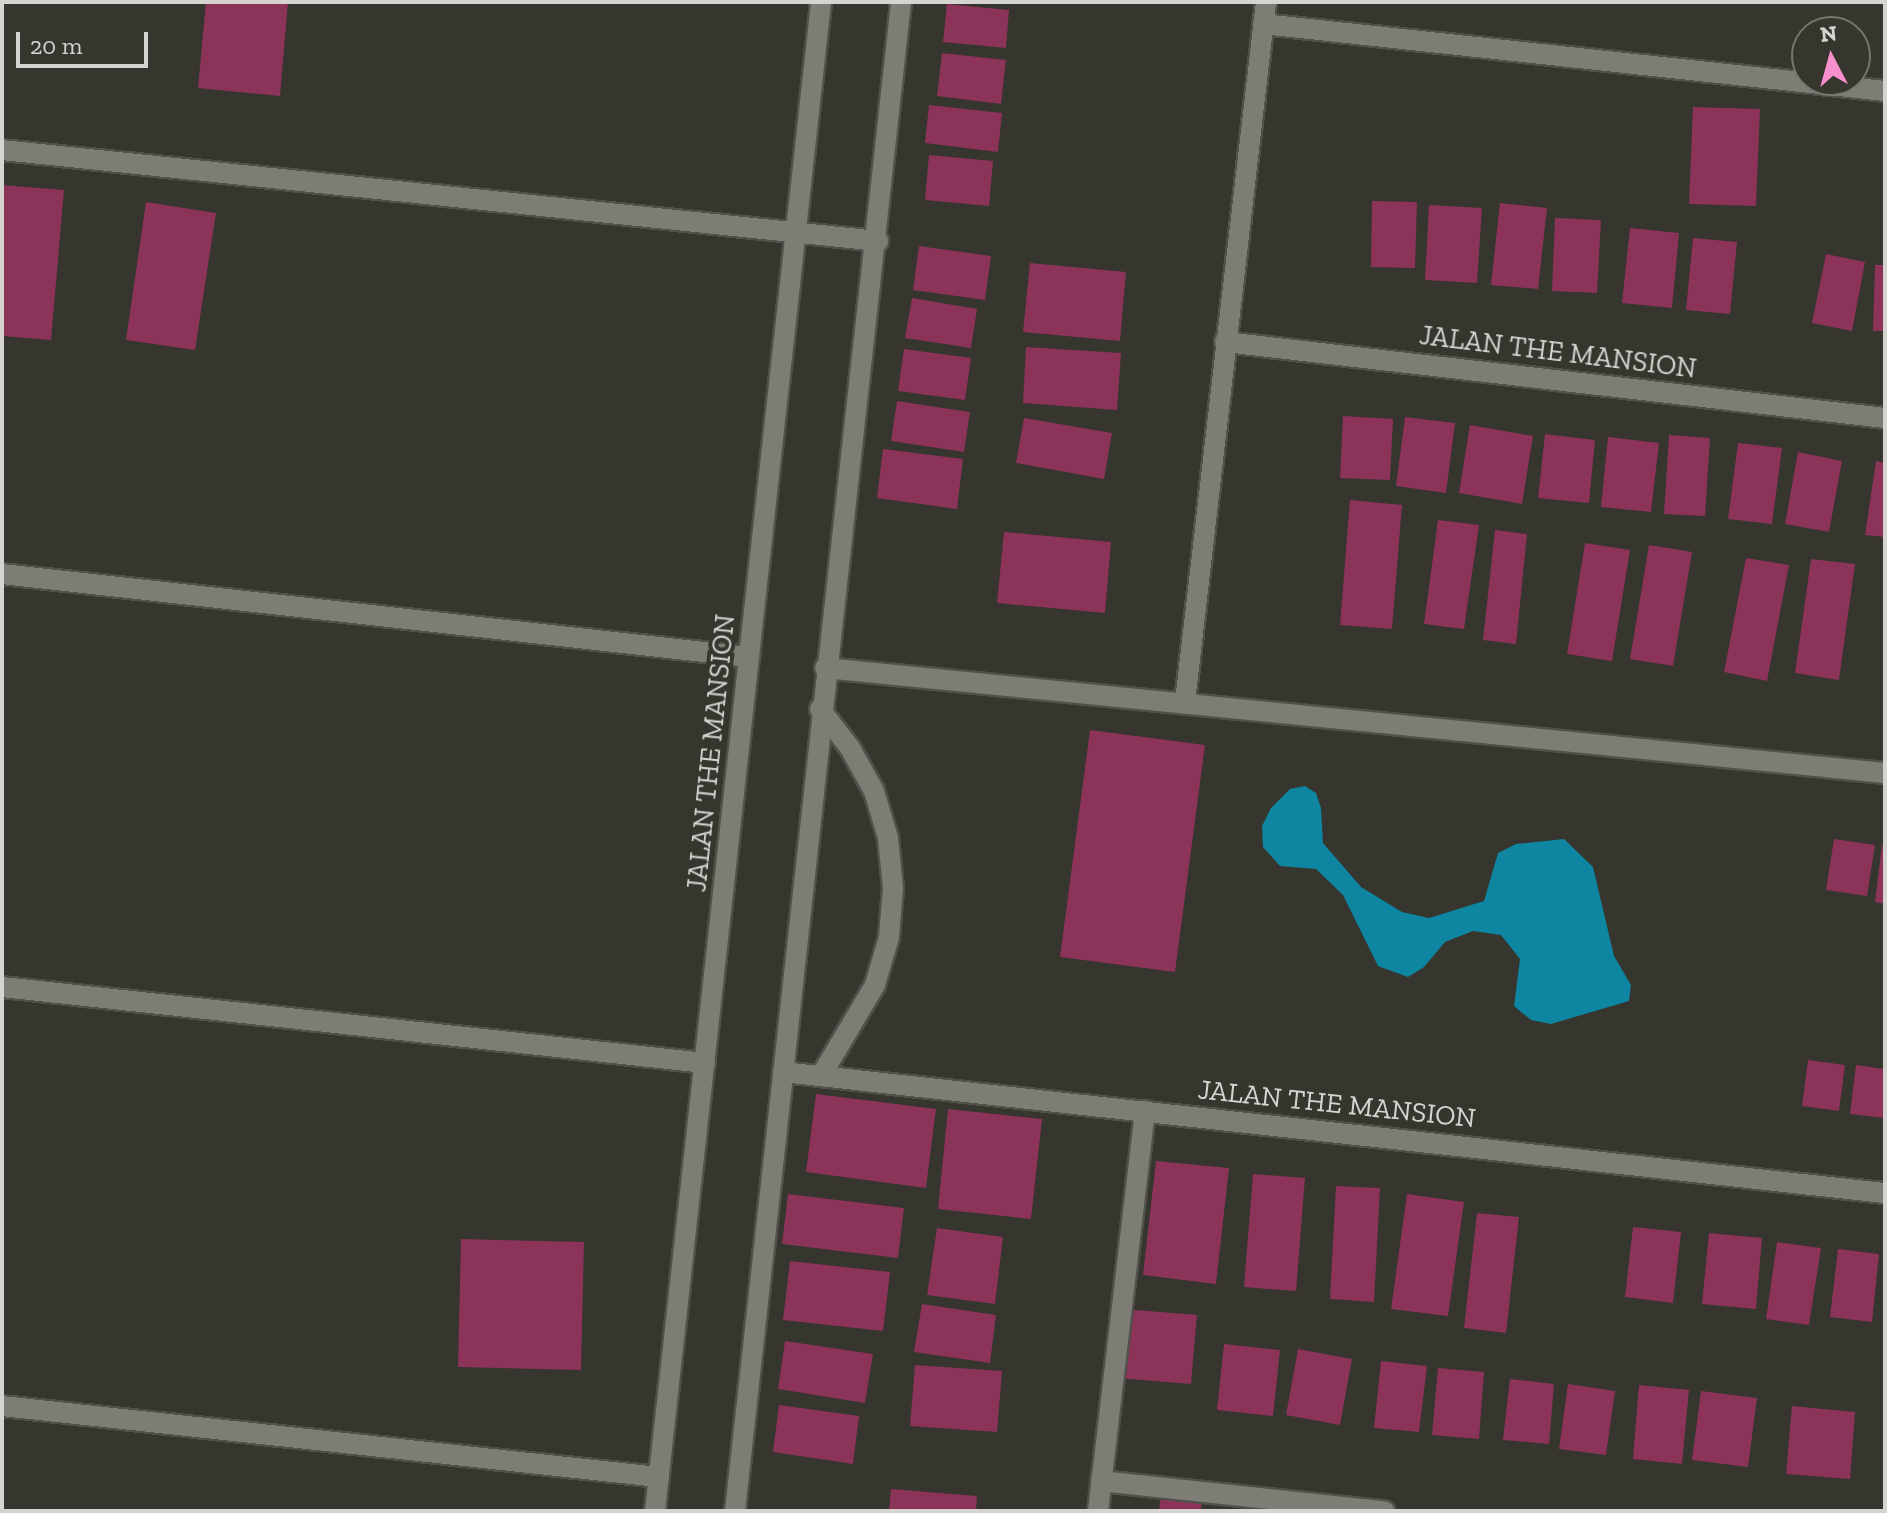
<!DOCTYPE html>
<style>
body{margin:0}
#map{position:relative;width:1887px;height:1513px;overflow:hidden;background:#36352e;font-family:"Zilla Slab",serif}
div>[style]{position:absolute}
.water>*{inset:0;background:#0e85a1}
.building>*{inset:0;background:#8b3359}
.roads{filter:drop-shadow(2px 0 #51504b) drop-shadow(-2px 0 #51504b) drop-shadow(0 2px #51504b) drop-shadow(0 -2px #51504b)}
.minor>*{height:20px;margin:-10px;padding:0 10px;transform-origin:10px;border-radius:10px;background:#7e7d75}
span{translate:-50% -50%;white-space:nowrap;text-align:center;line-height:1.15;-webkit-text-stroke:8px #36352e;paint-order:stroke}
.street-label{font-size:28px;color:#d5d4d0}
.frame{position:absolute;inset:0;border:4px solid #d5d4d0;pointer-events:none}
.north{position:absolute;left:1791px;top:16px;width:80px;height:80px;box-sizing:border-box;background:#36352e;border:2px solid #76756f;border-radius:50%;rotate:354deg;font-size:22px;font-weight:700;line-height:32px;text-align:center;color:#d5d4d0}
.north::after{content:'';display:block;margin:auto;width:28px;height:36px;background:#f790cd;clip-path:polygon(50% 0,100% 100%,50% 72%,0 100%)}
.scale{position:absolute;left:16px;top:32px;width:132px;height:36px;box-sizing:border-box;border:4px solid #d5d4d0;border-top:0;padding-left:10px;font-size:24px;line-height:28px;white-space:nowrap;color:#d5d4d0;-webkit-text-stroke:6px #36352e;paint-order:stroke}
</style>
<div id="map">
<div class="water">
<i style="clip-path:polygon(1305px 786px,1316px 793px,1321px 808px,1323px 843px,1361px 887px,1402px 912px,1429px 918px,1484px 901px,1498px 853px,1516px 844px,1564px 839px,1593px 867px,1614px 956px,1631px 985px,1629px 1001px,1551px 1024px,1531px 1020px,1514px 1006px,1520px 959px,1501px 935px,1473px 931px,1445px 942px,1424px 967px,1408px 977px,1378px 966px,1343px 895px,1316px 869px,1280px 866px,1263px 847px,1262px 826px,1271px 808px,1290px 789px)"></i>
</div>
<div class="building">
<i style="clip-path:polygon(206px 2px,288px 2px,280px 96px,198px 88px)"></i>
<i style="clip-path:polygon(947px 4px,1009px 10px,1006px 48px,943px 42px)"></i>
<i style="clip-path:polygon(942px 53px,1006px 60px,1001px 104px,937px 96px)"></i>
<i style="clip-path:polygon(929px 105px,1002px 113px,998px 152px,925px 143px)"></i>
<i style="clip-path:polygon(1693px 107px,1760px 109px,1756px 206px,1689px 204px)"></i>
<i style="clip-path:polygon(929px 155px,993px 161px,989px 206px,925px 200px)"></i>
<i style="clip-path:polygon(2px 185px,64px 190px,51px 340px,2px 336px)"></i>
<i style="clip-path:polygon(1372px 201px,1417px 202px,1415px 268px,1371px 267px)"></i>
<i style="clip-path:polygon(146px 202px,216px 213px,195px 350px,126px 340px)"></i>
<i style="clip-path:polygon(1500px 203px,1547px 208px,1538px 289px,1491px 285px)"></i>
<i style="clip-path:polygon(1429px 205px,1482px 208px,1477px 283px,1425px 280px)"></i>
<i style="clip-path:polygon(1555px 218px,1601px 220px,1597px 293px,1552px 291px)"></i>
<i style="clip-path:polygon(1630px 228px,1679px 233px,1672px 308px,1622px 303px)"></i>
<i style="clip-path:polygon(1693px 238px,1737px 242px,1730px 314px,1686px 310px)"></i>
<i style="clip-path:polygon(919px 246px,991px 256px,985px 300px,913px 290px)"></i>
<i style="clip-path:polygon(1826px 254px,1865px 262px,1852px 331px,1812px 323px)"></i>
<i style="clip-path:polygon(1030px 263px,1126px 272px,1120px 341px,1023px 332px)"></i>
<i style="clip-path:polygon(1875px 265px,1885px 265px,1885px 331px,1873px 331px)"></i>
<i style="clip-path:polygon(912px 298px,977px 309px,971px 348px,905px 338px)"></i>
<i style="clip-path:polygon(1026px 347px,1121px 353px,1117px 410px,1023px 403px)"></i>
<i style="clip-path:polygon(904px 349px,971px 358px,965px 400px,898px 391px)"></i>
<i style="clip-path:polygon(897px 401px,970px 412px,964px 452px,891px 441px)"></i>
<i style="clip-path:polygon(1343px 416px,1393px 419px,1390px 480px,1340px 478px)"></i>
<i style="clip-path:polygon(1405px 417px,1455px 423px,1446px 493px,1396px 486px)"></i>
<i style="clip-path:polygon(1024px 418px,1112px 433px,1104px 479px,1016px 463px)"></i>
<i style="clip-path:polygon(1470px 425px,1533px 436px,1522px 504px,1459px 493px)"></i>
<i style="clip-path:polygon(1545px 434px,1595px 440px,1589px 503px,1538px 498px)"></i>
<i style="clip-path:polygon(1669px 435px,1710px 438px,1705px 516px,1664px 514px)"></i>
<i style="clip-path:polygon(1608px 437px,1659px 443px,1651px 512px,1601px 507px)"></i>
<i style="clip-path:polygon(1738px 443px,1782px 448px,1772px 524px,1728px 519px)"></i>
<i style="clip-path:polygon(883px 449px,963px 459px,957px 509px,877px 498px)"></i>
<i style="clip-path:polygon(1798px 452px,1842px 461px,1829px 532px,1785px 524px)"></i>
<i style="clip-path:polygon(1876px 461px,1885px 463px,1885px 537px,1865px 535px)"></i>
<i style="clip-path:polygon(1350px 500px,1402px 505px,1392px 629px,1340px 625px)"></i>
<i style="clip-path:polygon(1438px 520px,1479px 525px,1464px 629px,1424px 624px)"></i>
<i style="clip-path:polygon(1495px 530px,1527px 534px,1516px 644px,1483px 640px)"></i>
<i style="clip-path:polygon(1004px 532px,1111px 542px,1105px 613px,997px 603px)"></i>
<i style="clip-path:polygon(1585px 543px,1630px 550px,1612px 661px,1567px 654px)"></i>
<i style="clip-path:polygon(1649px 545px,1692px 552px,1673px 666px,1630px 659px)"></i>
<i style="clip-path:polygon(1746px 558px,1789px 565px,1767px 681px,1724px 672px)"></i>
<i style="clip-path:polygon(1811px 559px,1855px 564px,1839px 680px,1795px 673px)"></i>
<i style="clip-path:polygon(1090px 730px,1205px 745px,1175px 972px,1060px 957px)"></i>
<i style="clip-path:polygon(1834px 839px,1875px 845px,1867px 896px,1826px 890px)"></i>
<i style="clip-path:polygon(1882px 845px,1885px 845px,1885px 904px,1875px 902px)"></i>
<i style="clip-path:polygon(1808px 1060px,1845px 1065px,1839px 1111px,1802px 1106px)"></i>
<i style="clip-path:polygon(1856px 1065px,1885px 1069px,1884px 1118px,1850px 1114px)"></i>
<i style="clip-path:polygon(816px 1094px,936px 1109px,926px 1188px,806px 1172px)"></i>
<i style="clip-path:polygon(948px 1109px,1042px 1119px,1031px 1219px,938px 1209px)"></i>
<i style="clip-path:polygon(1156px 1161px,1229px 1168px,1216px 1284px,1143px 1275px)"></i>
<i style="clip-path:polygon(1253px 1174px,1305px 1178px,1296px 1291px,1244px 1287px)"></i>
<i style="clip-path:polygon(1336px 1186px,1380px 1188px,1374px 1302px,1330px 1299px)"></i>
<i style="clip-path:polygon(788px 1194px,904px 1208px,898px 1258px,782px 1244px)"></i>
<i style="clip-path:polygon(1407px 1194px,1464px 1202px,1448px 1316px,1391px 1309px)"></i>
<i style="clip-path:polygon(1477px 1213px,1519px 1217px,1506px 1333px,1464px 1328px)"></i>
<i style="clip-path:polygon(1633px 1227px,1681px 1232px,1673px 1303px,1625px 1297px)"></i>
<i style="clip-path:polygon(937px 1228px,1003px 1237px,995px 1304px,927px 1295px)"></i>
<i style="clip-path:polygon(1709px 1233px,1762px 1238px,1756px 1309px,1702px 1304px)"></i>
<i style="clip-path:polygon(461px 1239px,584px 1242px,581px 1370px,458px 1367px)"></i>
<i style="clip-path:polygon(1777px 1242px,1821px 1248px,1809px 1325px,1766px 1319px)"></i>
<i style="clip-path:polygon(1838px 1249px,1879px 1254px,1872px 1322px,1830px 1317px)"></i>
<i style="clip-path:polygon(790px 1261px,890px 1272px,883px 1331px,783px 1320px)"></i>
<i style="clip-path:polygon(922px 1304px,996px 1315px,990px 1363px,914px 1352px)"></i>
<i style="clip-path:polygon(1124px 1309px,1197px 1315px,1191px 1384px,1118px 1378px)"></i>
<i style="clip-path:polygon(785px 1341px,873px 1354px,865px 1403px,778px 1389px)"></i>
<i style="clip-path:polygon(1224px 1344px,1280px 1350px,1273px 1416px,1217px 1410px)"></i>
<i style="clip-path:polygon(1298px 1349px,1352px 1359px,1340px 1425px,1286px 1415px)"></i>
<i style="clip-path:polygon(1381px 1361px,1427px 1366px,1419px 1432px,1374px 1428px)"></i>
<i style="clip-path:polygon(915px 1365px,1002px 1371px,997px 1432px,910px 1426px)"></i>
<i style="clip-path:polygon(1438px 1368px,1484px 1372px,1479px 1439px,1432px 1435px)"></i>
<i style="clip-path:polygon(1510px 1379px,1554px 1384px,1549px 1444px,1503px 1440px)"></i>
<i style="clip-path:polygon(1568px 1384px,1615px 1391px,1606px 1455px,1559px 1449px)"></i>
<i style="clip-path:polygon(1639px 1385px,1689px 1390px,1682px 1464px,1633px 1459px)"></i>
<i style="clip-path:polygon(1701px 1391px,1757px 1398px,1748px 1467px,1692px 1460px)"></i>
<i style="clip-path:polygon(779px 1405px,859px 1416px,853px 1464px,773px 1452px)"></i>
<i style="clip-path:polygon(1792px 1406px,1855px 1412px,1850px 1479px,1786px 1474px)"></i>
<i style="clip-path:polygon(891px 1489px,977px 1496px,976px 1511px,889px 1511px)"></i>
<i style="clip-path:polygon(1161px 1493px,1202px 1499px,1201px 1511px,1159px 1511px)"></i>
</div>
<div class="roads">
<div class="minor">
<i style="left:1263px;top:24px;width:626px;rotate:6.15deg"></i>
<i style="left:2px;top:150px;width:881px;rotate:5.93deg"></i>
<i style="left:1225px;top:342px;width:664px;rotate:6.57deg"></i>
<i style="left:2px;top:574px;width:752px;rotate:6.34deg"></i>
<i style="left:825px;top:668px;width:1065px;rotate:5.66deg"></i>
<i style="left:1185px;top:702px;width:705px;rotate:-83.4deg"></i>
<i style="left:820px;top:709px;width:49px;rotate:52.4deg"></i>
<i style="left:850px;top:748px;width:49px;rotate:60.8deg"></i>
<i style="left:874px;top:791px;width:49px;rotate:73.4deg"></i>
<i style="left:888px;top:838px;width:50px;rotate:84.3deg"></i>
<i style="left:893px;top:888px;width:49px;rotate:94.7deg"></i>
<i style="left:889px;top:937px;width:50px;rotate:106.3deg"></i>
<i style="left:875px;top:985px;width:106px;rotate:120.7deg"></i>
<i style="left:2px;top:987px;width:707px;rotate:6.17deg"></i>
<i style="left:783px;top:1072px;width:1109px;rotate:6.27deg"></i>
<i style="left:2px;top:1406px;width:661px;rotate:6.17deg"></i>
<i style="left:1101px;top:1481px;width:285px;rotate:6.1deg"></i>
<i style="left:655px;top:1511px;width:1518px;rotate:-83.72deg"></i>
<i style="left:735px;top:1511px;width:1518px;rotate:-83.72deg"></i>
<i style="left:1098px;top:1511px;width:403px;rotate:-83.3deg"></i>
</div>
</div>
<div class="street-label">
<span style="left:1558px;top:352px;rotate:7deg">JALAN THE MANSION</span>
<span style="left:711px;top:753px;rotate:-84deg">JALAN THE MANSION</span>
<span style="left:1337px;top:1104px;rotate:6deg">JALAN THE MANSION</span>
</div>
<div class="frame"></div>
<div class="north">N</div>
<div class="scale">20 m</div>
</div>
